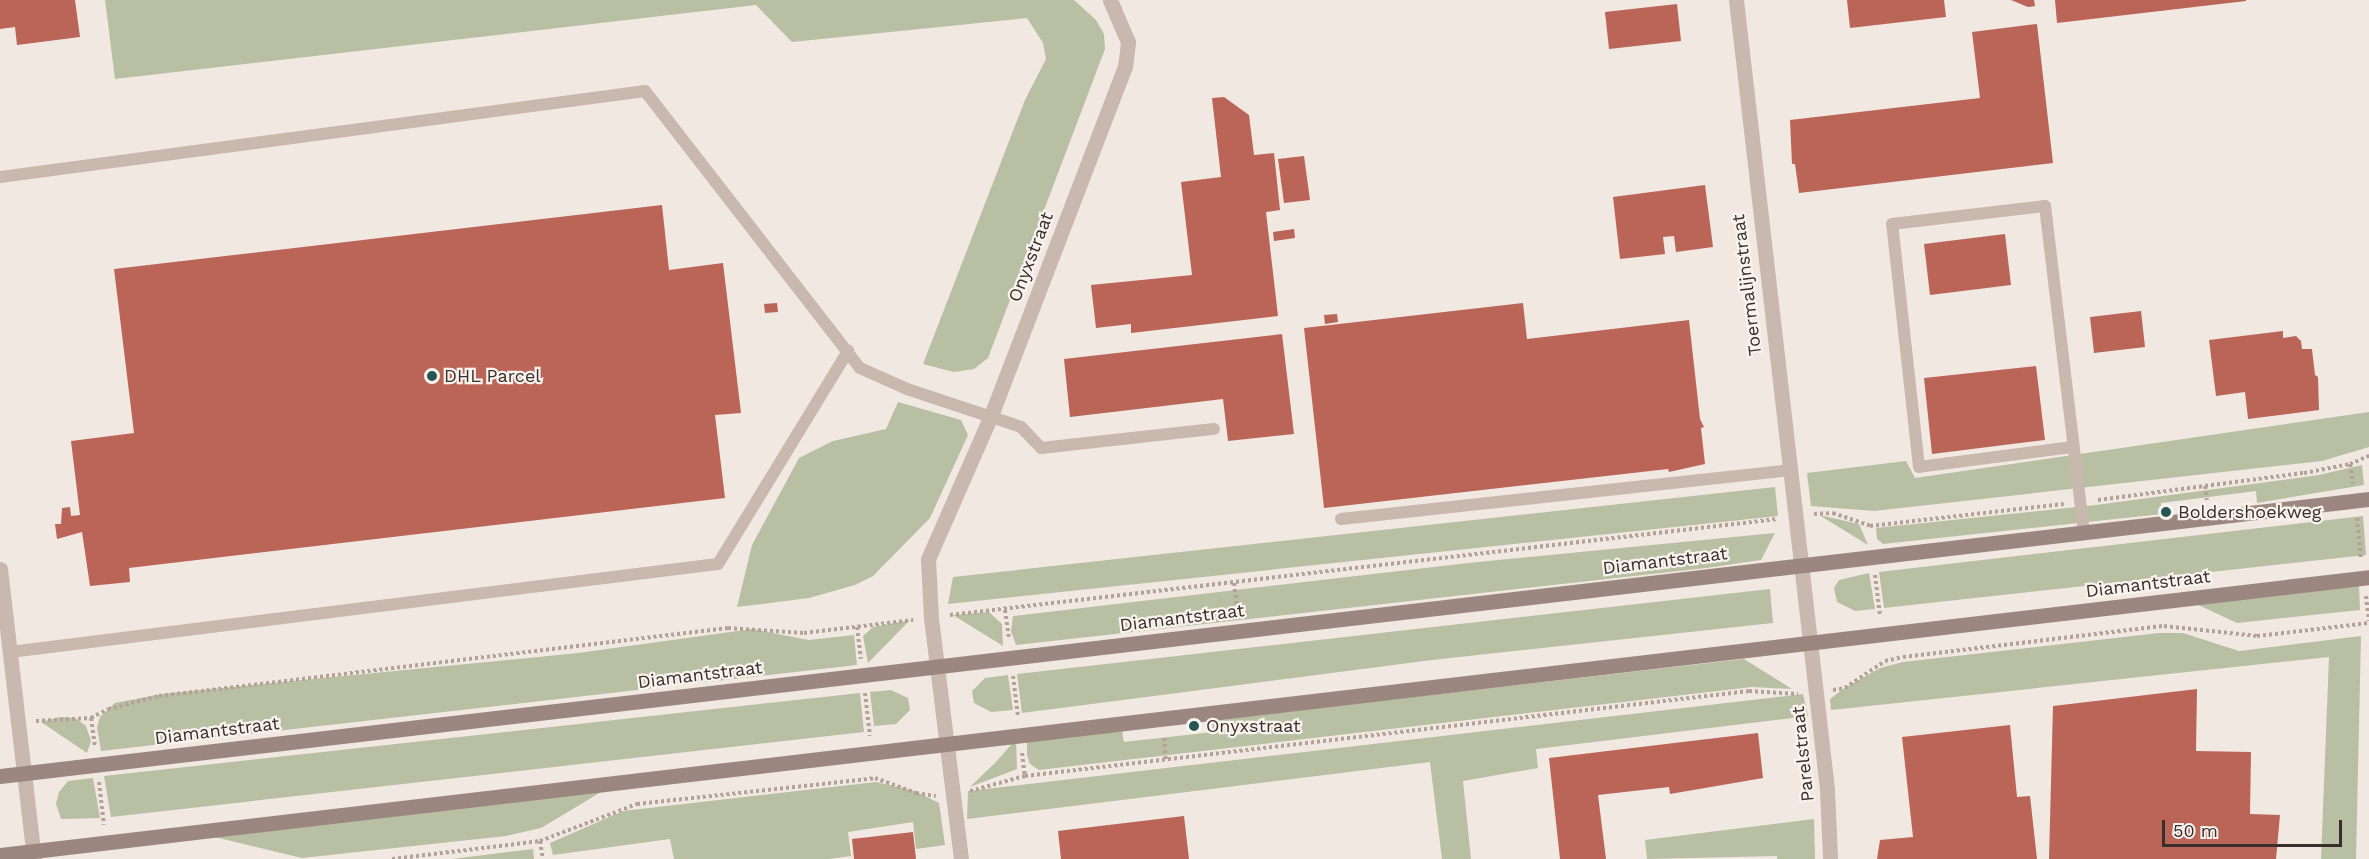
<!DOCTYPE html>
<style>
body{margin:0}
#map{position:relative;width:2369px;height:859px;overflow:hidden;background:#f1e8e2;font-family:"Work Sans",sans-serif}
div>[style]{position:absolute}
.green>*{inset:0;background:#b8bfa3}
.building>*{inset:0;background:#ba6557}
.path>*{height:4px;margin-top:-2px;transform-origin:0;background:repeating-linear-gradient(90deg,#b4a299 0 3px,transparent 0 6px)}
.lane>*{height:12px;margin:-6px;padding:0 6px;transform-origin:6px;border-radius:6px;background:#c9b8ae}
.street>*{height:15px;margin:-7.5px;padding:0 7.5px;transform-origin:7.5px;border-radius:7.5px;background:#c9b8ae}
.secondary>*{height:15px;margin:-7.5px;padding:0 7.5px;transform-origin:7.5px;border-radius:7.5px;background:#9c8780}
.dots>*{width:16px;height:16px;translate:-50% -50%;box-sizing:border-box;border:3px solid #f9f3ee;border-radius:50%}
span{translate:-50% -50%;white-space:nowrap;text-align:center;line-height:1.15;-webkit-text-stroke:4.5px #f9f3ee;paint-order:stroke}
.street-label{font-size:18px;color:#382e2c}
.poi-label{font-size:18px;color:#382e2c}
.left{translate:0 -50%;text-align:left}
.scale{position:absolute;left:2162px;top:820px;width:180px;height:27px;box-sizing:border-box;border:3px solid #382e2c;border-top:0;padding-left:8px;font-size:18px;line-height:21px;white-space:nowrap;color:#382e2c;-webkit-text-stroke:4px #f9f3ee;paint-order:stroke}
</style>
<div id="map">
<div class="green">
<i style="clip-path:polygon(105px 0,1074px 0,1096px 20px,1104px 34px,1105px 49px,988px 358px,974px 369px,954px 372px,923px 364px,1025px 100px,1046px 59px,1043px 43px,1027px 18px,792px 42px,756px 5px,115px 79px)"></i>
<i style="clip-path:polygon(898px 402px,961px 420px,968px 435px,930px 518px,873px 576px,855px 585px,809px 598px,737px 607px,752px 545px,799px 458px,833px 441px,886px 429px)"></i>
<i style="clip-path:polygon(2369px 412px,2369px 447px,2322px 461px,1874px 511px,1811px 506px,1807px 473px,1906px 461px,1915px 478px)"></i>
<i style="clip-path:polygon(2362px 465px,2364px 485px,2257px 503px,2256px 491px,2161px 503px,2162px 514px,1883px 544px,1877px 539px,1876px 528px,2096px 505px,2319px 475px)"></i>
<i style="clip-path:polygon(1775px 487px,1778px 516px,948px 604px,953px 577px)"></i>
<i style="clip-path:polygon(1819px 515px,1859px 524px,1868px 545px)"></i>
<i style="clip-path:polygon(2363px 516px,2366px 555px,1884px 608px,1879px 572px)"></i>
<i style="clip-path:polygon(1775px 533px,1761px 560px,1706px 568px,1016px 645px,1011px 631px,1013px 616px,1468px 563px)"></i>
<i style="clip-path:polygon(1869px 573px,1875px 609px,1855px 611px,1837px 602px,1834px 588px,1839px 580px)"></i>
<i style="clip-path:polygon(2359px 585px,2360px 610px,2237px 623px,2194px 603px)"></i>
<i style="clip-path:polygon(1770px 589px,1773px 623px,1432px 660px,1022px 713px,1017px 674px)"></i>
<i style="clip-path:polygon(989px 612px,1002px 624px,1003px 646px,953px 615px)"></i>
<i style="clip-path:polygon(910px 620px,868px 663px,863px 636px,873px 627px)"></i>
<i style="clip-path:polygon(752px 629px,809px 640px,854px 635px,857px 665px,101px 751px,97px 727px,100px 717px,115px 703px,161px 694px,578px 653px)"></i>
<i style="clip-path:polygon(2159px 633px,2183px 633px,2239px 651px,2361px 636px,2356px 859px,2321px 859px,2329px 657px,1831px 710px,1830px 699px,1843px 689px,1880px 668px,1903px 662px)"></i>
<i style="clip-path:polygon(1744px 659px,1792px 689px,1752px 687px,1039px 770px,1030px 764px,1027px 755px,1027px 742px,1122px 731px,1124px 742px,1213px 732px,1212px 720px)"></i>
<i style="clip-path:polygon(1008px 675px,1013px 710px,991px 712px,974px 703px,972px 691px,985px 678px)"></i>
<i style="clip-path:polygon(891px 690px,908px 698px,910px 710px,896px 724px,874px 726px,870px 692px)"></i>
<i style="clip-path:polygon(860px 693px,864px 732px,111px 817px,104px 776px)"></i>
<i style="clip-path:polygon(1803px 694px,1808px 716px,1536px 749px,1538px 768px,1463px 781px,1471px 859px,1442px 859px,1430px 762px,967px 819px,968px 791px)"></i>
<i style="clip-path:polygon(60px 717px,75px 718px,86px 726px,91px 741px,87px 753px,41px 722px)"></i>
<i style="clip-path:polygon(1016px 739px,1017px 769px,970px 787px,996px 762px)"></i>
<i style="clip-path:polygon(93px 778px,100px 818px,61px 819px,56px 804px,59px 792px,68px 781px)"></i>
<i style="clip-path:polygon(876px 782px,915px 791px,939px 803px,945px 845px,916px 849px,913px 822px,848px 832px,851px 856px,829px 859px,674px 859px,670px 839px,553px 855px,550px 843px,623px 811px)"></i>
<i style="clip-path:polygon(611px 786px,541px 828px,506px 836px,302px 858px,202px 834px)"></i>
<i style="clip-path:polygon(1814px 819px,1815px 859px,1777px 859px,1777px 856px,1647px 859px,1645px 840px)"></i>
<i style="clip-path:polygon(533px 849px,534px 859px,452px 859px)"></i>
</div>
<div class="building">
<i style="clip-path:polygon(0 0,75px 0,80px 37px,17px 45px,15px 27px,0 29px)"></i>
<i style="clip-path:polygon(1847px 0,1944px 0,1946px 17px,1850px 28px)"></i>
<i style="clip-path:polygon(2011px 0,2034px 0,2035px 6px,2028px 7px)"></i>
<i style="clip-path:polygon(2055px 0,2246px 0,2246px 1px,2057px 23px)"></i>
<i style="clip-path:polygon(1677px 4px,1681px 41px,1609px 49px,1605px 12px)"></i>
<i style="clip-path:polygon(2037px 24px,2053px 163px,1799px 193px,1795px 164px,1792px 164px,1790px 120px,1980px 98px,1972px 32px)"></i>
<i style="clip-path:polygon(1224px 97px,1249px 115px,1254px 155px,1274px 153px,1280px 210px,1266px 212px,1278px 316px,1131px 333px,1131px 324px,1096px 328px,1091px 285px,1192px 275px,1181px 182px,1221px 177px,1212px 98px)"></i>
<i style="clip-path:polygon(1304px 156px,1310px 200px,1284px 203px,1278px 159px)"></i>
<i style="clip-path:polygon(1705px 185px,1713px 247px,1676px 252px,1674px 236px,1663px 237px,1665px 254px,1620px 259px,1613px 197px)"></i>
<i style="clip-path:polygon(662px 205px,669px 270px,723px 263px,741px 413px,715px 415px,725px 498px,129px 568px,130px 582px,90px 586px,82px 532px,57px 539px,55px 524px,61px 524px,62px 508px,70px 507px,71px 516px,80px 515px,71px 441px,134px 433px,114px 269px)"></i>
<i style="clip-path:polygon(1294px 229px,1295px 238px,1274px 241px,1273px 232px)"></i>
<i style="clip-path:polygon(2005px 234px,2011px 285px,1930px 295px,1924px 244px)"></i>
<i style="clip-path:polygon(777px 303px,778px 312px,765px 313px,764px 304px)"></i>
<i style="clip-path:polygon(1523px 303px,1527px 339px,1689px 320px,1700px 419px,1704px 427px,1701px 428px,1705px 464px,1669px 472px,1668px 469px,1324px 508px,1304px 328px)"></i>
<i style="clip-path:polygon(2141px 311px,2145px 347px,2094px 353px,2090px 317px)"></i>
<i style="clip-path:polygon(1337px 314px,1338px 322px,1325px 324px,1324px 315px)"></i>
<i style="clip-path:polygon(2283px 331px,2283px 338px,2296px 336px,2301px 341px,2302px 349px,2312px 349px,2315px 375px,2318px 377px,2319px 410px,2248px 419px,2245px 392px,2216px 396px,2209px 340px)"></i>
<i style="clip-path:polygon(1282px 334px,1294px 434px,1228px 441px,1223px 399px,1070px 417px,1064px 359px)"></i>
<i style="clip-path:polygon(2036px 366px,2045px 440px,1932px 454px,1924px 378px)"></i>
<i style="clip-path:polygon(2197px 689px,2196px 751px,2251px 752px,2250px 814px,2280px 815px,2276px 859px,2049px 859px,2053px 706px)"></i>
<i style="clip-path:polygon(2010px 725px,2017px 797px,2030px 796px,2037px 859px,1877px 859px,1880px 840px,1913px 837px,1902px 737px)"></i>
<i style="clip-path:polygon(1758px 733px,1763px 778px,1670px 794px,1669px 787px,1598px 795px,1606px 859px,1560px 859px,1549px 758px)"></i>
<i style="clip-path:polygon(1184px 816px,1189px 859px,1061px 859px,1058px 831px)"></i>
<i style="clip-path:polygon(913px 832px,916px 859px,854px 859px,852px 839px)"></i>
</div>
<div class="path">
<i style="left:2350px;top:464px;width:20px;rotate:81deg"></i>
<i style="left:2205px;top:486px;width:14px;rotate:82deg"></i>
<i style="left:2098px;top:500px;width:208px;rotate:-7.5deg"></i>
<i style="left:2304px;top:473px;width:47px;rotate:-11.1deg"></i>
<i style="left:2350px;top:464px;width:21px;rotate:-23deg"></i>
<i style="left:1814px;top:514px;width:19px;rotate:-3deg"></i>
<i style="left:1833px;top:513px;width:39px;rotate:19deg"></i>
<i style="left:1870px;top:526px;width:195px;rotate:-6.5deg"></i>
<i style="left:2357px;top:518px;width:41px;rotate:84.4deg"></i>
<i style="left:1875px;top:575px;width:40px;rotate:82.9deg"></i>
<i style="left:1234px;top:583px;width:31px;rotate:83deg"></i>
<i style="left:2366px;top:596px;width:25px;rotate:83deg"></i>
<i style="left:1005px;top:610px;width:28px;rotate:82deg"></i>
<i style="left:950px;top:615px;width:833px;rotate:-6.62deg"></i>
<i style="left:857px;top:627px;width:32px;rotate:83deg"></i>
<i style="left:1013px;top:676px;width:40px;rotate:82.9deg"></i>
<i style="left:1833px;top:690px;width:12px;rotate:-9deg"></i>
<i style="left:1845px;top:688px;width:48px;rotate:-34deg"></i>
<i style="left:1885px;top:661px;width:18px;rotate:-13deg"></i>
<i style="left:1903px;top:657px;width:263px;rotate:-6.8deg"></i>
<i style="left:2164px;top:626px;width:94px;rotate:6.1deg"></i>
<i style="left:2257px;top:636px;width:113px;rotate:-6.6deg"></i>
<i style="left:865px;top:693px;width:43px;rotate:83.4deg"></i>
<i style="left:91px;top:718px;width:30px;rotate:82deg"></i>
<i style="left:36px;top:721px;width:55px;rotate:-3.1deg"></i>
<i style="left:91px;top:718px;width:19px;rotate:-28deg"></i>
<i style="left:108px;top:709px;width:53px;rotate:-14.3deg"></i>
<i style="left:159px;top:696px;width:573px;rotate:-6.81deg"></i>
<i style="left:728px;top:628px;width:76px;rotate:3.8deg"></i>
<i style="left:804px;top:633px;width:110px;rotate:-6.8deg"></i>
<i style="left:1164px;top:738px;width:22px;rotate:85deg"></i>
<i style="left:1022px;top:753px;width:23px;rotate:83deg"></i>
<i style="left:99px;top:782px;width:43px;rotate:83.4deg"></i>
<i style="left:970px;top:791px;width:57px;rotate:-15.3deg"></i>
<i style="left:1025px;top:776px;width:729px;rotate:-6.7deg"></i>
<i style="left:1749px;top:691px;width:49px;rotate:3.5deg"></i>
<i style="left:540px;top:841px;width:18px;rotate:81deg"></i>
<i style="left:392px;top:859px;width:149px;rotate:-6.9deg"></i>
<i style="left:540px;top:841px;width:104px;rotate:-20.9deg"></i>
<i style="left:637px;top:804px;width:239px;rotate:-6.2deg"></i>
<i style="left:875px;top:778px;width:44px;rotate:20.1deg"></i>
<i style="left:916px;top:793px;width:20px;rotate:9deg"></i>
</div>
<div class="lane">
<i style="left:0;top:177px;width:651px;rotate:-7.59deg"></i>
<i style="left:645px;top:91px;width:351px;rotate:52.2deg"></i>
<i style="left:860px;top:368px;width:51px;rotate:24.1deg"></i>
<i style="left:907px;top:389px;width:120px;rotate:18.4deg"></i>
<i style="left:1021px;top:427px;width:29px;rotate:46deg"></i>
<i style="left:1041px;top:448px;width:174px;rotate:-6.3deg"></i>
<i style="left:2072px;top:447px;width:154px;rotate:172.6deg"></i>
<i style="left:1919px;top:467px;width:244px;rotate:-96.3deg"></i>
<i style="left:1892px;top:224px;width:154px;rotate:-6.7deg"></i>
<i style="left:2045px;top:206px;width:329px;rotate:83.2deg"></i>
<i style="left:1341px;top:519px;width:451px;rotate:-6.2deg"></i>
<i style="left:10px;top:652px;width:713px;rotate:-7.09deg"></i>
<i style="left:718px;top:564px;width:250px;rotate:-58.6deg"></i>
</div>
<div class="street">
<i style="left:1736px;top:0;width:794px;rotate:83.42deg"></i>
<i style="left:1827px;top:789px;width:70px;rotate:87.5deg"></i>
<i style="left:0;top:569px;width:292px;rotate:83.3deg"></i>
<i style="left:961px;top:859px;width:243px;rotate:-97.1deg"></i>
<i style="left:931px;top:618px;width:59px;rotate:-92.9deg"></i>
<i style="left:928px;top:559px;width:154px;rotate:-66.3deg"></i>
<i style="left:990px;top:418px;width:376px;rotate:-69deg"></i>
<i style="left:1125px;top:67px;width:25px;rotate:-83deg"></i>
<i style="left:1128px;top:42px;width:46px;rotate:-113.2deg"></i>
</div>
<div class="secondary">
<i style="left:0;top:776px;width:2385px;rotate:-6.67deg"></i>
<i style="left:0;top:855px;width:2385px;rotate:-6.69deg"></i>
</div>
<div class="dots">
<i style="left:432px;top:376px;background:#255654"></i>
<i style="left:2166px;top:512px;background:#255654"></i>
<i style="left:1194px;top:726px;background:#255654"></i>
</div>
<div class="street-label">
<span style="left:1031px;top:257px;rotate:-69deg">Onyxstraat</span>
<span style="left:1747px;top:285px;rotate:-97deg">Toermalijnstraat</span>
<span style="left:1665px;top:561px;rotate:-7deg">Diamantstraat</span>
<span style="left:2148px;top:584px;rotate:-7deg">Diamantstraat</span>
<span style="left:1182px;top:618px;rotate:-7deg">Diamantstraat</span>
<span style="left:700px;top:675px;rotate:-7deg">Diamantstraat</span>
<span style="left:217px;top:731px;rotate:-7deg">Diamantstraat</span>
<span style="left:1803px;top:754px;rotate:-96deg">Parelstraat</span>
</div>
<div class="poi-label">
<span class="left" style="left:444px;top:376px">DHL Parcel</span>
<span class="left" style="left:2178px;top:512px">Boldershoekweg</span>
<span class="left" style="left:1206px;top:726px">Onyxstraat</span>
</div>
<div class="scale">50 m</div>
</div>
